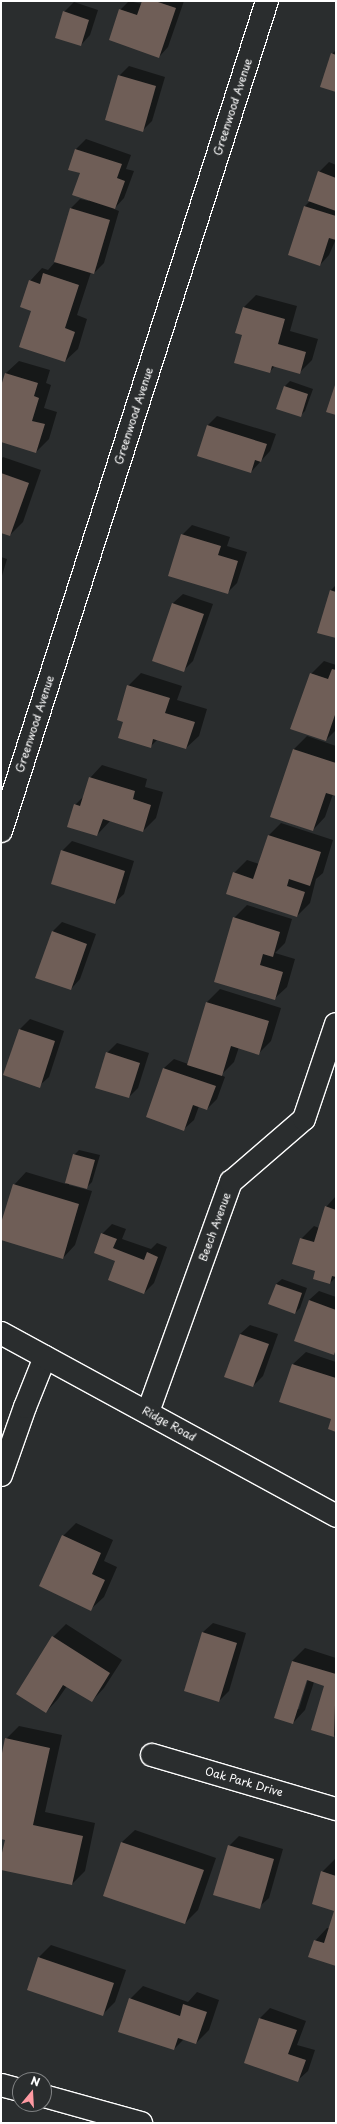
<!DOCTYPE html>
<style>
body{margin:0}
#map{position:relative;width:337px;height:2124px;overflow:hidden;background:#2a2d2e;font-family:"Playpen Sans",sans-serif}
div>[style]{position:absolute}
.shadow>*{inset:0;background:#0007}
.building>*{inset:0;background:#6f5e57}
.roads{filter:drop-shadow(1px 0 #fff) drop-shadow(-1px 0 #fff) drop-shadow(0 1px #fff) drop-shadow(0 -1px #fff)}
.minor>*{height:22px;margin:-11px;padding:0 11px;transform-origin:11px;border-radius:11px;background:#2a2d2e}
.major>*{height:22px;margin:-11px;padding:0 11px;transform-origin:11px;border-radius:11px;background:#2a2d2e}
span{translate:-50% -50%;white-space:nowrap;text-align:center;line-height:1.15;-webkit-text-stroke:4px #2a2d2e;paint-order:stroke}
.street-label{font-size:11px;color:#fff}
.frame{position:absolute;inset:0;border:2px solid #fff;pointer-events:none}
.north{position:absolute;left:12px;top:2072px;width:40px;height:40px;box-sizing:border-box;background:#2a2d2e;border:1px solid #7f8182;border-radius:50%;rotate:18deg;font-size:11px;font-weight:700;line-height:16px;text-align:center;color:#fff}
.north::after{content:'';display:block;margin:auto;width:14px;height:18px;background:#ff9aa2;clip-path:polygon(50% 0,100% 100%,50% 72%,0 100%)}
</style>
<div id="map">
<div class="shadow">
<i style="clip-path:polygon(129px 1px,142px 4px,143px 1px,184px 1px,168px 47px,159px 57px,120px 10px)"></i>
<i style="clip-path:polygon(74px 2px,98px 10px,90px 35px,81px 45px,64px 12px)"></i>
<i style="clip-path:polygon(336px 50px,336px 91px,332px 54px)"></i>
<i style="clip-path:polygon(129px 66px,165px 77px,152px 121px,143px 130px,119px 76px)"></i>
<i style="clip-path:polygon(86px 139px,131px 155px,126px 169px,134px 171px,124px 198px,114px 209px,119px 211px,104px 263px,94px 273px,91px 272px,77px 315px,87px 319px,78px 349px,65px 361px,32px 310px,30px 281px,42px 268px,48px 270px,56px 261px,71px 208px,80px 199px,89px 201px,81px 173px,69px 169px,76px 149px)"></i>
<i style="clip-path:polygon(329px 162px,336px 165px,336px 239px,329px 255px,320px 265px,289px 254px,305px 206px,310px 201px,319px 172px)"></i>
<i style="clip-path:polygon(256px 295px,297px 306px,290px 331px,318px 339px,312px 360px,299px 373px,275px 366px,269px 372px,243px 334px,244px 307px)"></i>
<i style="clip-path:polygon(19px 361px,50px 370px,46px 383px,51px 385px,44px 408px,57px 412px,49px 439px,36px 452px,1px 441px,1px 390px,6px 373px)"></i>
<i style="clip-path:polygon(290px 381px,313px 389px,305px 411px,300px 416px,285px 386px)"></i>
<i style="clip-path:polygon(217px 416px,276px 434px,270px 451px,251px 472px,207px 426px)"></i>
<i style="clip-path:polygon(3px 457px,41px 470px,23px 522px,10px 535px,1px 532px,1px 459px)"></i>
<i style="clip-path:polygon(192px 525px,230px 537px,227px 546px,247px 552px,237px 583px,227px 593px,182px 535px)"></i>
<i style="clip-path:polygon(1px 557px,7px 559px,1px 579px)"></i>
<i style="clip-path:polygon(336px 585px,336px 637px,331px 590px)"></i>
<i style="clip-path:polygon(183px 594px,213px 604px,193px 661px,183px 671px,153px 661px,173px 603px)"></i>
<i style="clip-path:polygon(324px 661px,336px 665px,336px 730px,326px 740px,311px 674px)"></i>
<i style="clip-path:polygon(141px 673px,182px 686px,177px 700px,207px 709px,199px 736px,186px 748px,158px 739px,150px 747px,124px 721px,128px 686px)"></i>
<i style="clip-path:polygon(307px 736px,336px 746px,336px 795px,333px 794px,325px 817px,313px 830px,272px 816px,294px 749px)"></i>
<i style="clip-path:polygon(102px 765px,147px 779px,145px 787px,163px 792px,156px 818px,143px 831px,110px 821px,97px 835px,75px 805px,84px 796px,90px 778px)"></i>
<i style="clip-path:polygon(281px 823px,333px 840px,323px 873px,316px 879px,310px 903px,297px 916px,234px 873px,247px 860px,259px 864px,269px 835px)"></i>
<i style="clip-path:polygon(72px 841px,134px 861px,124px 894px,114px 903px,62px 851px)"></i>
<i style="clip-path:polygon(247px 905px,292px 919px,285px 943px,275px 953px,295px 959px,287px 987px,274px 999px,234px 918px)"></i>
<i style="clip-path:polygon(62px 922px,96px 934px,80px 979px,71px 989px,52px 932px)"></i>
<i style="clip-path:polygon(220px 989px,281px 1008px,271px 1041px,258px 1054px,239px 1047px,234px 1062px,221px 1075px,225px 1077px,217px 1099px,207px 1109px,199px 1106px,194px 1120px,184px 1129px,164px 1068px,174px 1059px,188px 1064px,207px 1002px)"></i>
<i style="clip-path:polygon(30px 1019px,64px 1031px,49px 1077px,39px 1086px,5px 1075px,20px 1029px)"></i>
<i style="clip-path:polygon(117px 1043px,149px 1053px,138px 1088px,129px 1097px,107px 1053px)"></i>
<i style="clip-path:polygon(79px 1150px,100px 1155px,92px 1182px,87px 1187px,69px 1183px,69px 1185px,92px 1191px,75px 1245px,63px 1258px,1px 1239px,1px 1227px,14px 1185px,26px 1172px,66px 1184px,74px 1155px)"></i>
<i style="clip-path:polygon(336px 1196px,336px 1277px,330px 1283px,316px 1271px,301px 1239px,314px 1226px,319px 1228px,326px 1207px)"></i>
<i style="clip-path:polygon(112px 1224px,126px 1229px,122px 1239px,151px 1249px,157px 1243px,167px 1247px,154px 1283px,144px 1293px,116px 1260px,102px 1234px)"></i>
<i style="clip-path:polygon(282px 1279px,307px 1288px,300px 1308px,295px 1313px,276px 1284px)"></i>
<i style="clip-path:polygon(319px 1291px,336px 1297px,336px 1352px,334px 1354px,309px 1300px)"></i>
<i style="clip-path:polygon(250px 1325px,278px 1334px,263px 1376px,253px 1386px,240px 1334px)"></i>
<i style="clip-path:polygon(306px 1352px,336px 1362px,336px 1431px,332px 1419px,293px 1364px)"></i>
<i style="clip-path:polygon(76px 1523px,113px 1540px,104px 1561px,117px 1567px,104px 1597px,91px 1609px,40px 1586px,63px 1536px)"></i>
<i style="clip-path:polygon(213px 1623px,246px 1633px,229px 1691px,219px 1701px,203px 1632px)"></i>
<i style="clip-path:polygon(66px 1624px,122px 1660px,104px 1688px,92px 1701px,67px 1686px,58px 1699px,46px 1712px,53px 1637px)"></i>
<i style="clip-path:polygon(evenodd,305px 1648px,336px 1658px,336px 1734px,334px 1736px,312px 1729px,326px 1685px,314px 1682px,305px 1710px,293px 1723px,275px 1717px,292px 1661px,305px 1648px,307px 1675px,309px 1676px,299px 1709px,297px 1709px,307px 1675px)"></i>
<i style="clip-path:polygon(19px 1726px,62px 1735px,45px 1812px,95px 1823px,85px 1871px,72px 1884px,1px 1869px,6px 1839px,1px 1838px,1px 1763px,6px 1739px)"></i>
<i style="clip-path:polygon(135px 1830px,216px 1858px,198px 1910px,185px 1923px,122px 1842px)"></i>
<i style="clip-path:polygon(239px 1836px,283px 1849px,269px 1898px,259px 1907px,229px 1846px)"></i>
<i style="clip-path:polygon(335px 1859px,336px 1860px,336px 1965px,315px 1941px,327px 1928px,330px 1928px,335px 1910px,322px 1872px)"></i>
<i style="clip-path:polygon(51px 1945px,126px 1970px,115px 2002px,102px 2015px,39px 1957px)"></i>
<i style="clip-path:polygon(143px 1986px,188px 2002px,197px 1992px,219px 2000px,209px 2030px,196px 2043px,184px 2039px,174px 2049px,130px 1999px)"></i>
<i style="clip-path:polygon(270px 2008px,306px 2021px,297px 2045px,315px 2050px,308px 2071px,298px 2080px,245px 2062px,260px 2018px)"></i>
</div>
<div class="building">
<i style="clip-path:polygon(142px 1px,155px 1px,176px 8px,159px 58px,109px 40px,119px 9px,137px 15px)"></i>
<i style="clip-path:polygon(63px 11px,89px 20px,81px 46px,55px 38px)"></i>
<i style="clip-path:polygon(331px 53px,336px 55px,336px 92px,320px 87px)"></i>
<i style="clip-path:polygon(118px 75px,156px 86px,143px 132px,105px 120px)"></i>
<i style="clip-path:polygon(75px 149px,122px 164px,117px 178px,125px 181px,115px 209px,72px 195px,80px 173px,68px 170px)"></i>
<i style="clip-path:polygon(318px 171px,336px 178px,336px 211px,308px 201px)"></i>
<i style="clip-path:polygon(304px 206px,336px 216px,336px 240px,329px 238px,320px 266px,288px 255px)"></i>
<i style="clip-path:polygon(70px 208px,110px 220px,94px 274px,54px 262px)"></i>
<i style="clip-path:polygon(43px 273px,79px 285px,65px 328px,75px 332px,65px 362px,19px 347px,31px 311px,20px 307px,29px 280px,40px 284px)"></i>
<i style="clip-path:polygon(243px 307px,285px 319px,278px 344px,306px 352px,300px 374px,272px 366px,270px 373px,234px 363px,242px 335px,235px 333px)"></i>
<i style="clip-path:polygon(5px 373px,38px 383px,34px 396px,39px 398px,32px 421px,45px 424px,36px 453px,1px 442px,1px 386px)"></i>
<i style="clip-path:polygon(336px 382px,336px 415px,326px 412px)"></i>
<i style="clip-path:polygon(284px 386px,308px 394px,301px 417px,276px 409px)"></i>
<i style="clip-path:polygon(207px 425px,267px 444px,261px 462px,255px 460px,251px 473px,197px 456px)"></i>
<i style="clip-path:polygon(1px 473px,29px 483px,10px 536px,1px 533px)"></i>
<i style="clip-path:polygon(181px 534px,221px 546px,218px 555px,238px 561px,228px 594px,168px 576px)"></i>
<i style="clip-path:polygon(330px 590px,336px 592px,336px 638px,317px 633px)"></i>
<i style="clip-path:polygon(172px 603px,204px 614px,184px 672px,152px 661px)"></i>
<i style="clip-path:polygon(332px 669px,336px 670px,336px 712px,326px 741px,290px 729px,310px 673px,328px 679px)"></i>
<i style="clip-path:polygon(127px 685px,170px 698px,165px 713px,195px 722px,186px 749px,153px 739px,151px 748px,118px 738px,123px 722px,117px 720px)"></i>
<i style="clip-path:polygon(293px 749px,336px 763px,336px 796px,326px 793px,313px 831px,270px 817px)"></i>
<i style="clip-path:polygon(89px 777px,135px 791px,133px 799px,151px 805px,143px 832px,103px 819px,97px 836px,67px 827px,74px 804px,80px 806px)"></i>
<i style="clip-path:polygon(268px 835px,321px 852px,310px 886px,289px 879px,287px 886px,305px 892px,297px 917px,226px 894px,233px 872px,253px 879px)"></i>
<i style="clip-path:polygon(61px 850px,125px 871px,115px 904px,51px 884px)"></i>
<i style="clip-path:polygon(233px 917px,280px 932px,273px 957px,263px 954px,260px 965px,283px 972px,275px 1000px,214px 982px)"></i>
<i style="clip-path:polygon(52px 931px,87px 944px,71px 990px,35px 978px)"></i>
<i style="clip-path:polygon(206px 1002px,269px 1021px,259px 1055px,231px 1046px,222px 1076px,187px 1065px)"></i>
<i style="clip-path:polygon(19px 1029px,55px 1041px,40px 1088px,3px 1075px)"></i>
<i style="clip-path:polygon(106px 1052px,140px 1063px,129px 1098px,95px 1088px)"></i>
<i style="clip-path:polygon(163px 1068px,216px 1086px,207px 1110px,193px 1105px,184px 1131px,146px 1117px)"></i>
<i style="clip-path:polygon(73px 1154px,95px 1160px,87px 1189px,65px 1183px)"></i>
<i style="clip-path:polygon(13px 1184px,79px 1204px,63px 1259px,1px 1240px,1px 1223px)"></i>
<i style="clip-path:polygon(325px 1206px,336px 1210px,336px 1277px,332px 1276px,330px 1284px,313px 1279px,315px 1271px,292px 1264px,300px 1238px,314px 1242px)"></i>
<i style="clip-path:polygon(101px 1233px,117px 1239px,113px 1248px,144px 1260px,147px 1252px,158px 1257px,144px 1294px,108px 1280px,115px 1261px,94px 1253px)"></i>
<i style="clip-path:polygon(276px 1284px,302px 1293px,295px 1314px,268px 1304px)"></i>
<i style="clip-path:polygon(309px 1300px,336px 1310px,336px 1349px,334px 1355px,294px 1341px)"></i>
<i style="clip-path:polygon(240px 1334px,269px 1344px,253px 1387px,224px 1377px)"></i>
<i style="clip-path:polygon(292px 1364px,336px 1378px,336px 1432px,328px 1429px,331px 1419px,279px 1402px)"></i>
<i style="clip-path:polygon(62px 1535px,101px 1553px,92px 1574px,105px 1580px,91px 1611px,39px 1586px)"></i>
<i style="clip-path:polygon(202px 1632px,237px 1643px,219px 1702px,184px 1691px)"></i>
<i style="clip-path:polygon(52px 1636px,110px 1673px,92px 1702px,63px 1685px,46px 1713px,16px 1694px)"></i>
<i style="clip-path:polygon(292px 1661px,336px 1674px,334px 1737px,311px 1730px,324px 1686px,307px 1680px,293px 1724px,274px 1718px)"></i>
<i style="clip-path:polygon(5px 1738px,50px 1748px,33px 1825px,83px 1836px,72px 1885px,1px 1870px,1px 1857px,5px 1840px,1px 1839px,1px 1758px)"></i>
<i style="clip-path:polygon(121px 1842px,204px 1870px,185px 1924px,103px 1896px)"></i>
<i style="clip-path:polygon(228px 1845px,274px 1859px,260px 1909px,213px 1895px)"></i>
<i style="clip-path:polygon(321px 1871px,336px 1876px,336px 1966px,308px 1957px,314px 1940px,324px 1943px,334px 1911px,312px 1904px)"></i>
<i style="clip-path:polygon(38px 1957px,114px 1983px,103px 2016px,27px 1990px)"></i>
<i style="clip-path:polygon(129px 1998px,180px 2016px,183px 2004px,207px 2012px,196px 2044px,178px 2038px,174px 2050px,118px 2032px)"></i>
<i style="clip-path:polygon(259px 2018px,297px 2030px,288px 2054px,306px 2060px,298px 2082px,244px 2063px)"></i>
</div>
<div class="roads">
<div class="minor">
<i style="left:1px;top:831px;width:872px;rotate:-72.23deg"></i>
<i style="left:148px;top:1412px;width:245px;rotate:-70.2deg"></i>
<i style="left:231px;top:1182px;width:96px;rotate:-40.8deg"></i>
<i style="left:304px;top:1119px;width:100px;rotate:-71.4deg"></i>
<i style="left:1px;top:1475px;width:72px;rotate:-70.6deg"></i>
<i style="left:25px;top:1407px;width:54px;rotate:-68.2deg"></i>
<i style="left:152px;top:1755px;width:192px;rotate:16.4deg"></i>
<i style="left:1px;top:2085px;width:20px;rotate:15deg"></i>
<i style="left:44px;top:2096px;width:101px;rotate:15.6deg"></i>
</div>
<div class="major">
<i style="left:1px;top:1333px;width:382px;rotate:28.6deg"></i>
</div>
</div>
<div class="street-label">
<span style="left:233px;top:107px;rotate:-72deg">Greenwood Avenue</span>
<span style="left:134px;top:416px;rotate:-72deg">Greenwood Avenue</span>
<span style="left:35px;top:724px;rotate:-72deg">Greenwood Avenue</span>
<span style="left:215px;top:1227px;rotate:-70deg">Beech Avenue</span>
<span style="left:169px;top:1424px;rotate:29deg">Ridge Road</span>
<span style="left:244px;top:1782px;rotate:16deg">Oak Park Drive</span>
</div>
<div class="frame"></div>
<div class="north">N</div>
</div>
